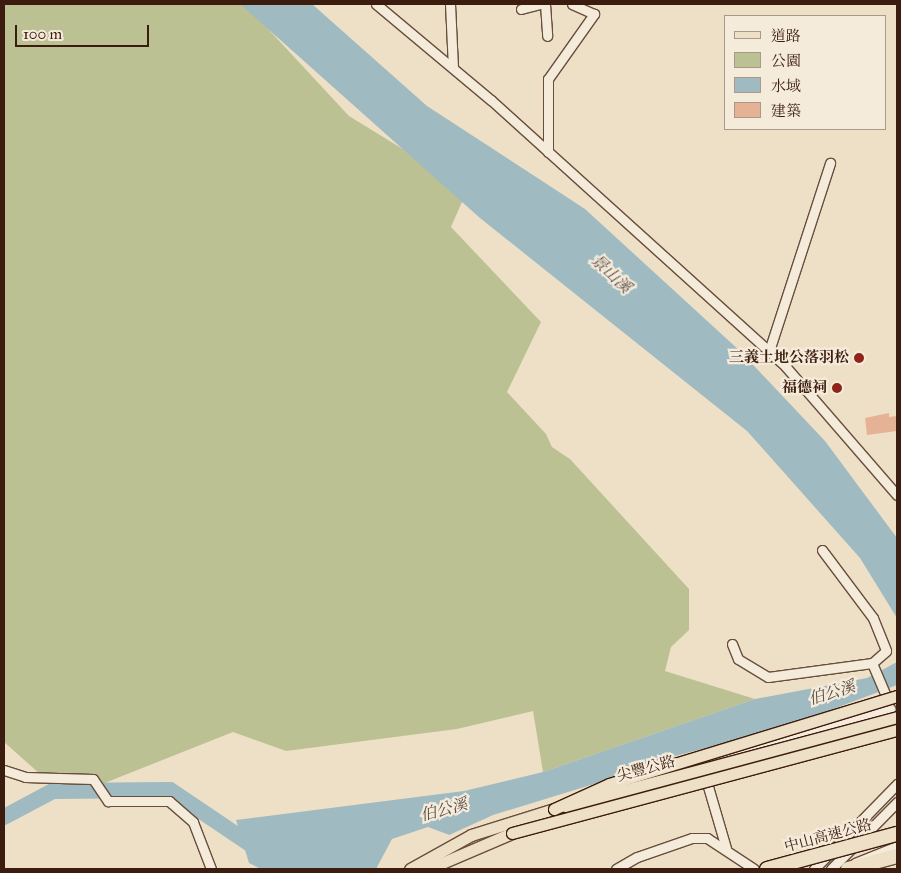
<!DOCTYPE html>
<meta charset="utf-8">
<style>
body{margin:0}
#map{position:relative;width:901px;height:873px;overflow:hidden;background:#eee0c7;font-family:"IM FELL Great Primer","Noto Serif TC",serif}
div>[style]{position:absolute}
.green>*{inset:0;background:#bcc193}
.water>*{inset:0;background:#9fbac0}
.pier>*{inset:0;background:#eee0c7}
.river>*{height:16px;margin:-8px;padding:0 8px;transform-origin:8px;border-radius:8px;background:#9fbac0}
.building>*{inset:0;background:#e6b296}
.roads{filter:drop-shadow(1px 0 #684d3c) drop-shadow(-1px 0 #684d3c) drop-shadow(0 1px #684d3c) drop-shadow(0 -1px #684d3c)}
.minor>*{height:9px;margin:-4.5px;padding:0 4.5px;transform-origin:4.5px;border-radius:4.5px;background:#f4ebdb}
.major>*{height:11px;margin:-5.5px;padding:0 5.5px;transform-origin:5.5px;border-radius:5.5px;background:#eee0c7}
.highway>*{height:14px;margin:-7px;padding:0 7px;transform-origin:7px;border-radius:7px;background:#eee0c7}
.bridges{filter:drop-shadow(1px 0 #3c1c0e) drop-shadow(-1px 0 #3c1c0e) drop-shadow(0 1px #3c1c0e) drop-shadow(0 -1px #3c1c0e)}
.major-bridge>*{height:11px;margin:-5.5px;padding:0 5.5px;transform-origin:5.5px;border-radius:5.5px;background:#eee0c7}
.highway-bridge>*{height:14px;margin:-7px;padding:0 7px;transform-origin:7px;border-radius:7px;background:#eee0c7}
.dots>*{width:14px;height:14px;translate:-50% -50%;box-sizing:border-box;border:2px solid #f4ebdb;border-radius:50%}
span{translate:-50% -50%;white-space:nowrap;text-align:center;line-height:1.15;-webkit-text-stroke:4.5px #f4ebdb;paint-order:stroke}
.poi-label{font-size:15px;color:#3c1c0e;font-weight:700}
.right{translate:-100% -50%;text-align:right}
.street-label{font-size:15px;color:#3c1c0e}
.water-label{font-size:16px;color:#5a4b43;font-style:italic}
.frame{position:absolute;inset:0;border:5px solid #3c1c0e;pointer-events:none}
.legend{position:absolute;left:724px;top:15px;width:162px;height:115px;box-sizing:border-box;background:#f4ebdb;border:1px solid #aa9889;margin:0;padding:6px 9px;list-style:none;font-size:15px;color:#3c1c0e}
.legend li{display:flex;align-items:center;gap:10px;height:25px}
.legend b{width:25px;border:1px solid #aa9889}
.scale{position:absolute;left:15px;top:25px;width:134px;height:22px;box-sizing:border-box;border:2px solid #3c1c0e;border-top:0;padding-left:6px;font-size:15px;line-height:18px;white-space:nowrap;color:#3c1c0e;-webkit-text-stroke:4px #f4ebdb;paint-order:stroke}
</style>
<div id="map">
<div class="green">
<i style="clip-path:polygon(4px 4px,245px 4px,349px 116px,463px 186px,462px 202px,451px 227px,541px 322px,507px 392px,546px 434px,552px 447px,570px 459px,689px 589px,689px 630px,671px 647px,665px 671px,755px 699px,543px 772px,533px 711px,457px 729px,286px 751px,233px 732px,67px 798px,4px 742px)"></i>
</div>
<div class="water">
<i style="clip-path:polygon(240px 4px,312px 4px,427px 106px,585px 209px,740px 351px,825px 441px,897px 538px,897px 618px,860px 558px,747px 431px,480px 218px)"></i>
<i style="clip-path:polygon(897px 662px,897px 685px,788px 726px,638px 766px,460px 839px,428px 827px,392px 839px,376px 869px,261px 869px,249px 863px,236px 820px,464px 791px,543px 772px,755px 699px,867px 678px)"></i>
</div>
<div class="pier">
<i style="clip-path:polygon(620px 776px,587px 806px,506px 837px,460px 841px,447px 836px,493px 815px)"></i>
</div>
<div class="river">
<i style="left:4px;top:817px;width:55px;rotate:-28deg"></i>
<i style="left:53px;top:791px;width:117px;rotate:-0.5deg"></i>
<i style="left:170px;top:790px;width:107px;rotate:34deg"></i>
</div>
<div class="building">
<i style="clip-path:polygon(889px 413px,889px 417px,897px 416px,897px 431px,867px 435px,865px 418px)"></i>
</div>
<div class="roads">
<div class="minor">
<i style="left:376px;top:4px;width:150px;rotate:39.9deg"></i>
<i style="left:491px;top:100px;width:398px;rotate:42.1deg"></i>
<i style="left:786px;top:367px;width:169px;rotate:49.1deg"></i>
<i style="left:450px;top:4px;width:64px;rotate:87.3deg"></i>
<i style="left:545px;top:4px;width:32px;rotate:86deg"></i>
<i style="left:521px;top:9px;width:20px;rotate:-15deg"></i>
<i style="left:548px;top:152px;width:73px;rotate:-90deg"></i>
<i style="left:548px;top:79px;width:80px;rotate:-54.7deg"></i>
<i style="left:594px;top:14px;width:24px;rotate:-156deg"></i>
<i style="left:769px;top:351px;width:198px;rotate:-72deg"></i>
<i style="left:822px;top:550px;width:85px;rotate:53.1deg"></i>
<i style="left:873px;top:618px;width:35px;rotate:68deg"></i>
<i style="left:886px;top:651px;width:18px;rotate:139deg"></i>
<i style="left:872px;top:663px;width:43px;rotate:67deg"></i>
<i style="left:732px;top:644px;width:16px;rotate:68deg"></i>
<i style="left:738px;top:659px;width:35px;rotate:31deg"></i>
<i style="left:768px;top:677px;width:105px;rotate:-7.7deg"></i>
<i style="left:4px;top:770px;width:22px;rotate:18deg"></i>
<i style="left:25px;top:777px;width:68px;rotate:1.7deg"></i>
<i style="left:93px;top:779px;width:27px;rotate:56deg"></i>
<i style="left:108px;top:801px;width:61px"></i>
<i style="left:169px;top:801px;width:32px;rotate:41deg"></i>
<i style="left:193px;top:822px;width:50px;rotate:69deg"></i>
<i style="left:726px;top:848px;width:78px;rotate:-106.3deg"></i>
<i style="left:704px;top:773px;width:10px;rotate:-73deg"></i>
<i style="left:707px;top:763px;width:10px;rotate:-37deg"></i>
<i style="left:715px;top:757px;width:182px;rotate:-15.3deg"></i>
<i style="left:855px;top:863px;width:45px;rotate:-22deg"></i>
<i style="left:616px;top:869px;width:24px;rotate:-30deg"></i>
<i style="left:637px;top:857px;width:58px;rotate:-19.1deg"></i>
<i style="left:692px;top:838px;width:15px"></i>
<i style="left:707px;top:838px;width:56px;rotate:33.4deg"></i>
<i style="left:814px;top:869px;width:119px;rotate:-45.7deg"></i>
<i style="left:831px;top:869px;width:94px;rotate:-45.4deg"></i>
</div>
<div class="major">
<i style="left:410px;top:869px;width:70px;rotate:-29.1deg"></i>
<i style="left:471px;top:835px;width:87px;rotate:-17.4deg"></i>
<i style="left:428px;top:869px;width:91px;rotate:-23.2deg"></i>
</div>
<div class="highway">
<i style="left:848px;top:869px;width:51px;rotate:-14.9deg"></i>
</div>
</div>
<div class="bridges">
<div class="major-bridge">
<i style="left:565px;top:806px;width:344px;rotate:-15deg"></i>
<i style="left:554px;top:809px;width:60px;rotate:-24.4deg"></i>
<i style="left:609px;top:784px;width:301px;rotate:-17deg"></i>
<i style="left:512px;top:833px;width:399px;rotate:-15deg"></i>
</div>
<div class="highway-bridge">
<i style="left:767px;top:869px;width:135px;rotate:-15.1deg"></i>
</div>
</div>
<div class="dots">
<i style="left:859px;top:358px;background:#8f2418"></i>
<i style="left:837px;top:388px;background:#8f2418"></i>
</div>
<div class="poi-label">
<span class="right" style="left:849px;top:358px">三義土地公落羽松</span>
<span class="right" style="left:827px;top:388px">福德祠</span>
</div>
<div class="street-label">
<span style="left:646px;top:769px;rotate:-15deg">尖豐公路</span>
<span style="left:828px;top:836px;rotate:-15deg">中山高速公路</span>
</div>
<div class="water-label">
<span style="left:611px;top:274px;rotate:43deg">景山溪</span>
<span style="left:832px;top:693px;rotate:-17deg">伯公溪</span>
<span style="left:444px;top:810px;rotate:-15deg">伯公溪</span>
</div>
<div class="frame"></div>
<ul class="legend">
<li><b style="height:6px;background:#eee0c7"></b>道路</li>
<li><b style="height:14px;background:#bcc193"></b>公園</li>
<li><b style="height:14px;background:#9fbac0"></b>水域</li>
<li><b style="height:14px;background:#e6b296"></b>建築</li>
</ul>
<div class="scale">100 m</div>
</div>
